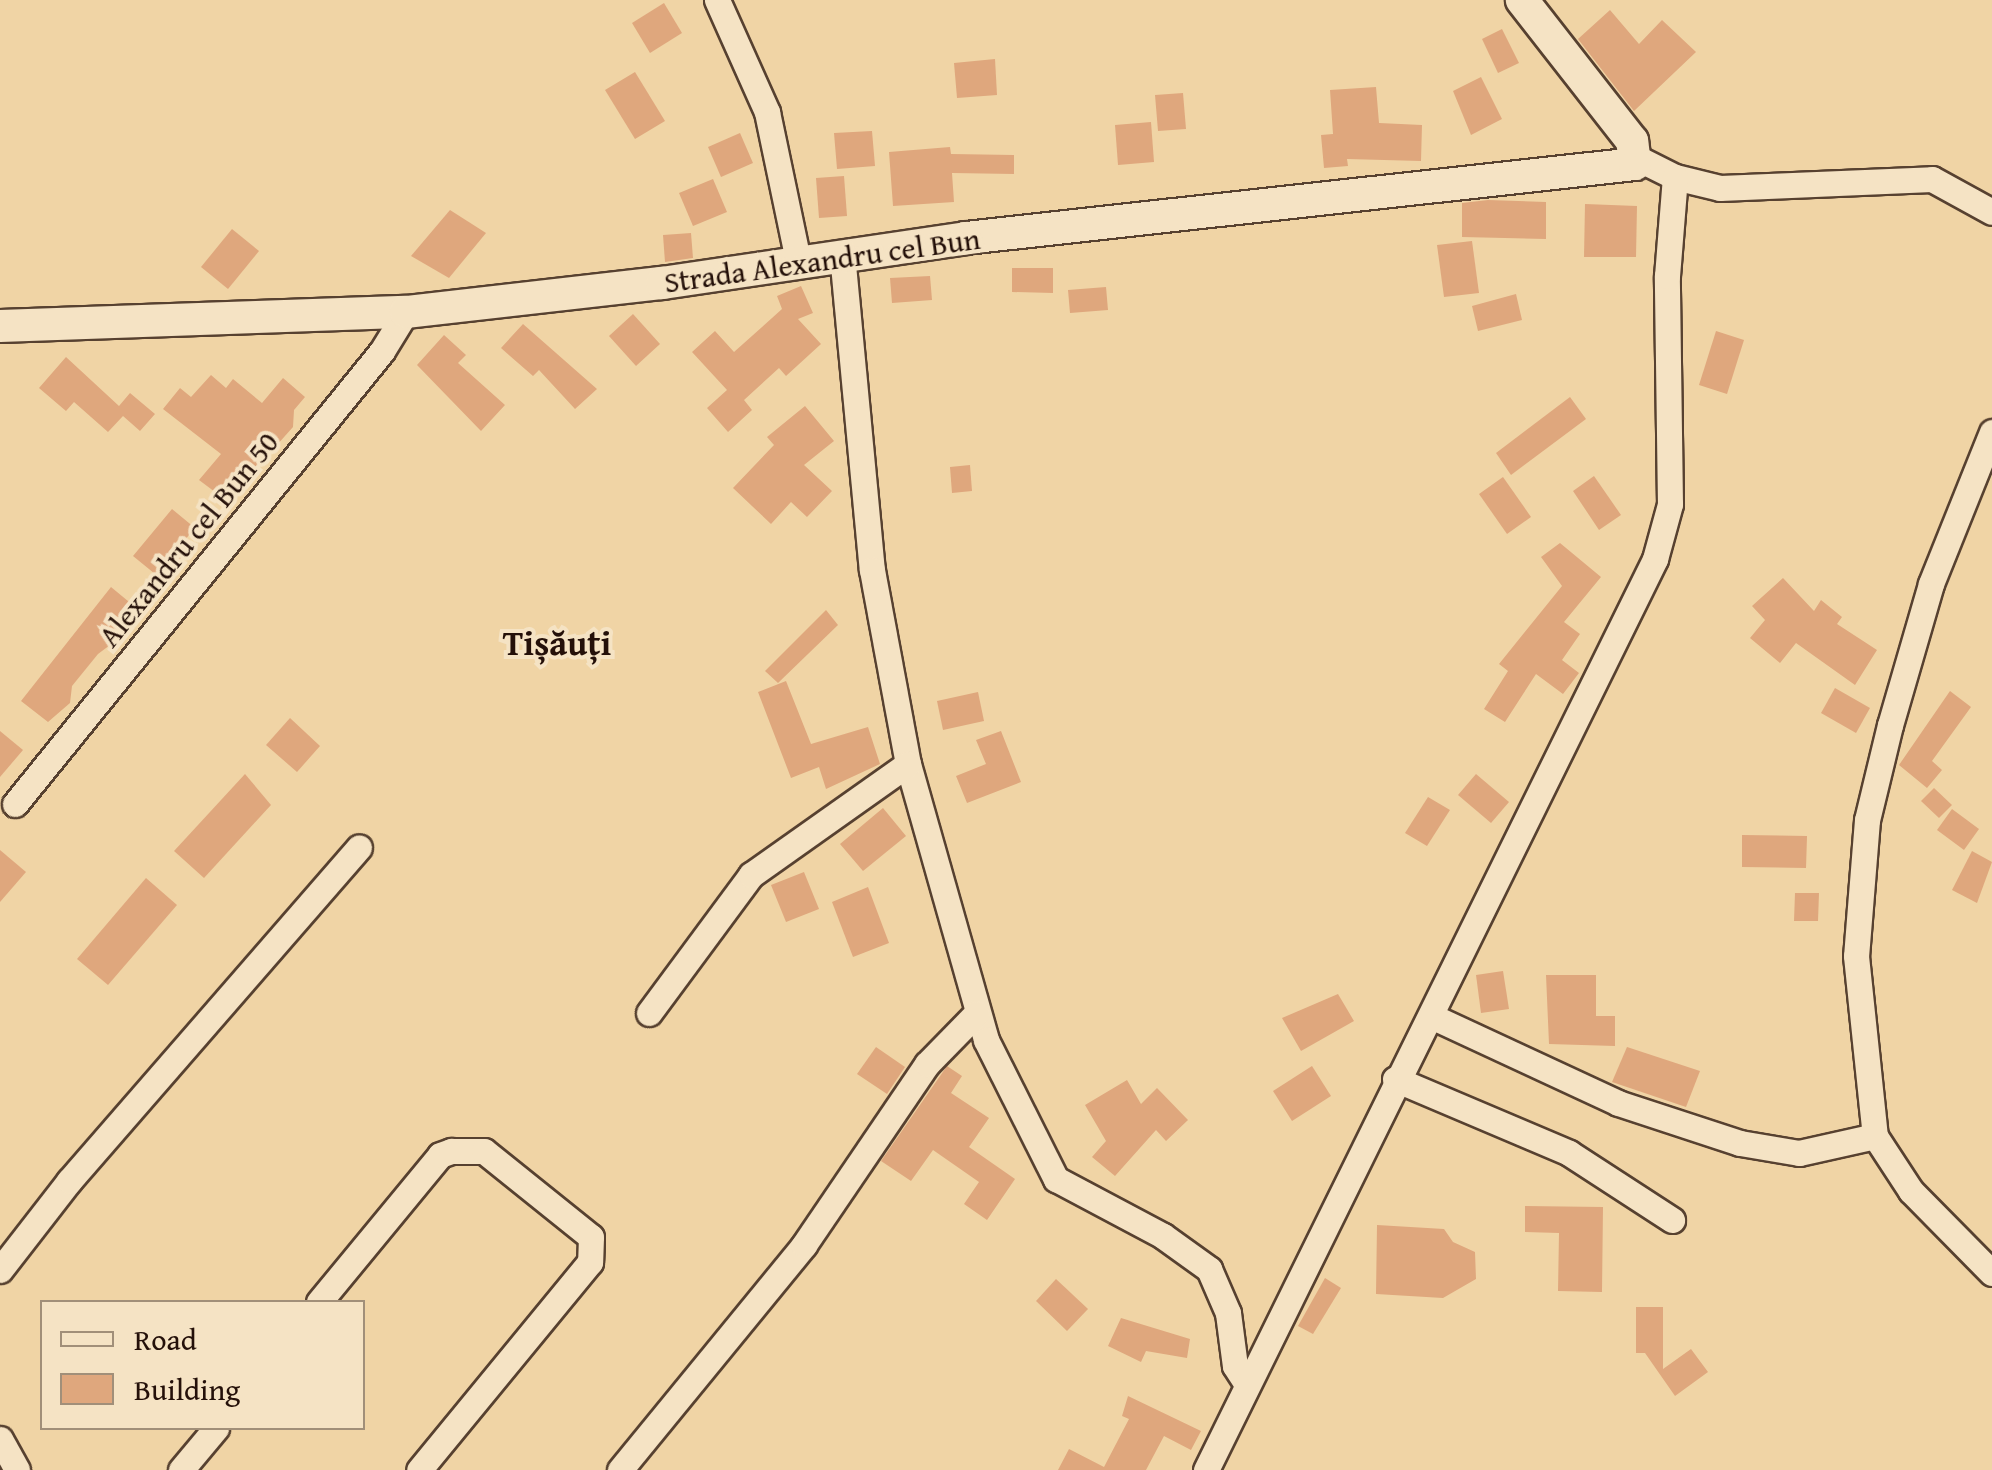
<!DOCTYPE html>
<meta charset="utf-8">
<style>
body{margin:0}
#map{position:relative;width:1992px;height:1470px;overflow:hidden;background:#f0d4a5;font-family:"Gentium Book Plus",serif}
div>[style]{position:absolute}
.building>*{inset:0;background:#dfa77d}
.roads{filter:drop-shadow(2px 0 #574130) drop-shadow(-2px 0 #574130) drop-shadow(0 2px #574130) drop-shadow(0 -2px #574130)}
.minor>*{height:25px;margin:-12.5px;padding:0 12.5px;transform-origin:12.5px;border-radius:12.5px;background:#f5e3c4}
.tertiary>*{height:32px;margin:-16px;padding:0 16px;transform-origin:16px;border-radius:16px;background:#f5e3c4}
span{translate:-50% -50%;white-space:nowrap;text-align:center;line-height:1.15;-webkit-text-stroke:8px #f5e3c4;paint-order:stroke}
.street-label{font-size:30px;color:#241009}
.quarter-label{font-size:35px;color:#241009;font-weight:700}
.legend{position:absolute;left:40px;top:1300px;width:325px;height:130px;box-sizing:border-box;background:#f5e3c4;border:2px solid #a18f79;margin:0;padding:12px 18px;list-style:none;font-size:30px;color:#241009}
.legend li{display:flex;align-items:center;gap:20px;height:50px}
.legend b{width:50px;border:2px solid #a18f79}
</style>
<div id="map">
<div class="building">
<i style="clip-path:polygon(664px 3px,682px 33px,650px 53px,632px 23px)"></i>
<i style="clip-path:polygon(1610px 10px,1639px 44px,1662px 20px,1696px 52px,1634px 111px,1578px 39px)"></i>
<i style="clip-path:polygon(1502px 29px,1519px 63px,1498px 73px,1482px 39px)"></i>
<i style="clip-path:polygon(995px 59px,997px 95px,957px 98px,954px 63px)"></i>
<i style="clip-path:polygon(635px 72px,665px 121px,635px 139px,605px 90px)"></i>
<i style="clip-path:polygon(1481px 77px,1502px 119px,1471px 135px,1453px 91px)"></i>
<i style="clip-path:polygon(1376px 87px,1379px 123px,1422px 125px,1421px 161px,1347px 159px,1348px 166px,1324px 168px,1321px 135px,1333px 134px,1330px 90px)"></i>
<i style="clip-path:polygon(1183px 93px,1186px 129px,1158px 131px,1155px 95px)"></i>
<i style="clip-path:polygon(1151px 122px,1154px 162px,1118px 165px,1115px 125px)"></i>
<i style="clip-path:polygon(872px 131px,875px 166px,837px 169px,834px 133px)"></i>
<i style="clip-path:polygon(740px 133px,753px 163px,721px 177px,708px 147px)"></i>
<i style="clip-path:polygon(950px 147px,951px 154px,1014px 155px,1014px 174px,952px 173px,954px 202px,893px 206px,889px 152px)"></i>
<i style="clip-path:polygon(844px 176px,847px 216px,819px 218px,816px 178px)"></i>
<i style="clip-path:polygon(713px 179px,727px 212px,693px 226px,679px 193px)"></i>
<i style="clip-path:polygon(1488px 200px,1546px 202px,1546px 239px,1462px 237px,1462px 203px)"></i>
<i style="clip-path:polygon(1585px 204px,1637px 206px,1636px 257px,1584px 257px)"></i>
<i style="clip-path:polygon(450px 210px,486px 233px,449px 278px,411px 256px)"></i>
<i style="clip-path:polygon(232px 229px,259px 251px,228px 289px,201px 267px)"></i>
<i style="clip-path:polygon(691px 233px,693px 258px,665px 262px,663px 235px)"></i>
<i style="clip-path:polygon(1472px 241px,1479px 293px,1444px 297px,1437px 245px)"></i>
<i style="clip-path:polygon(1012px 268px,1053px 268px,1053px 293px,1012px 292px)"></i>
<i style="clip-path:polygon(930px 276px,932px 300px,892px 303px,890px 278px)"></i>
<i style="clip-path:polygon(801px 286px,813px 313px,798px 319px,821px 344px,786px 376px,779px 368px,744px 400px,752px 410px,728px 432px,707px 408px,727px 390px,692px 352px,715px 331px,734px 352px,782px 309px,777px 296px)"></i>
<i style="clip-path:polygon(1106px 287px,1108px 310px,1070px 313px,1068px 290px)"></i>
<i style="clip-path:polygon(1516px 294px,1522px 320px,1478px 331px,1472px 306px)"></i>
<i style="clip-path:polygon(633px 314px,660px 344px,636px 366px,609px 336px)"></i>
<i style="clip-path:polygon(523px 324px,597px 389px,575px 409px,539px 370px,533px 376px,501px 348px)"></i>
<i style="clip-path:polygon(1716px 331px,1744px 340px,1727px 394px,1699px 385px)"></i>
<i style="clip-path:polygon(444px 335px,466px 355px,458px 363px,505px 405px,481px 431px,417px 365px)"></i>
<i style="clip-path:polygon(66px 357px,119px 406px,130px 393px,155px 414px,140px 431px,123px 416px,108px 432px,74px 402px,66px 411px,39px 388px)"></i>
<i style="clip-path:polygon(211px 375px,226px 388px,233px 379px,262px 403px,283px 378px,305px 397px,294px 410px,293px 427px,227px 501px,199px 480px,221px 454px,163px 409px,180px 388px,191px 397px)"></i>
<i style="clip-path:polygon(1570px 397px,1586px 419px,1511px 475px,1496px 453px)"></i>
<i style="clip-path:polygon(805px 406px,834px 441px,804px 465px,832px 491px,807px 517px,791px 502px,771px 524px,733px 488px,774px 445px,767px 437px)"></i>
<i style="clip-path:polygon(970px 465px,972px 491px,952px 493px,950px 467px)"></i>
<i style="clip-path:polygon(1594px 476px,1621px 515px,1599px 530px,1573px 491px)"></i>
<i style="clip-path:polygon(1503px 477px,1531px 517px,1507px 534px,1479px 494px)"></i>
<i style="clip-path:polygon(172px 509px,195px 528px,184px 541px,182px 558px,160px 578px,133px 556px)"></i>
<i style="clip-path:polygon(1560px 543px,1601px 577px,1564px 622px,1580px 634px,1562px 660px,1579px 673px,1563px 694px,1536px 674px,1505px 722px,1484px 709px,1508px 671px,1499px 664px,1562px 586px,1541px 557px)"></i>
<i style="clip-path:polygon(1783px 578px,1814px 611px,1821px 600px,1842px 617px,1837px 624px,1877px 650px,1855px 685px,1796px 643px,1780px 663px,1750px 638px,1765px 620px,1752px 606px)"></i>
<i style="clip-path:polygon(111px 587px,134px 606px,123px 619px,122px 636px,98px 654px,72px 686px,70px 703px,48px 722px,21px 701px)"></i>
<i style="clip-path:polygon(826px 610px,838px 625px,778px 683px,765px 671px)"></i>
<i style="clip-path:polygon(786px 681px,811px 744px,868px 727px,880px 764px,826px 789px,819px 767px,791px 778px,758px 692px)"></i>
<i style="clip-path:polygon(1835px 688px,1870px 708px,1856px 733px,1821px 713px)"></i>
<i style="clip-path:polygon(1950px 691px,1971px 707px,1932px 761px,1942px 770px,1927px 788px,1899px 765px)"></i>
<i style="clip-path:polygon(978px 692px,984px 721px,943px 730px,937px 701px)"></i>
<i style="clip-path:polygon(290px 718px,320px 746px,297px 772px,266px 745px)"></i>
<i style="clip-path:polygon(0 731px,23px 750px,0 777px)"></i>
<i style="clip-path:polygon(1001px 731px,1021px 782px,967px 803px,956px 776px,986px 764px,976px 740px)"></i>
<i style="clip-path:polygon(245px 774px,271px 805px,204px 878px,174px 851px)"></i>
<i style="clip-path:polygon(1476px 774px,1509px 802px,1491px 823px,1458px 795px)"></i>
<i style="clip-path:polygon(1934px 788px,1952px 805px,1939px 818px,1921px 801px)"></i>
<i style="clip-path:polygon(1428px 797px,1450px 810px,1427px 846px,1405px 833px)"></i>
<i style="clip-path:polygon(883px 808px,906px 836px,863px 871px,840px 844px)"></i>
<i style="clip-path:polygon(1952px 809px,1979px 829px,1964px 850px,1937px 830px)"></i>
<i style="clip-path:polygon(1742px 835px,1807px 836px,1806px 868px,1742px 867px)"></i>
<i style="clip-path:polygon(0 850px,26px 872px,0 902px)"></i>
<i style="clip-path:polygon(1972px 851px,1992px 862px,1977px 903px,1952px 890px)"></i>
<i style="clip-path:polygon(804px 872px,819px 909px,786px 922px,771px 885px)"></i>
<i style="clip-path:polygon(146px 878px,177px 905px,108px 985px,77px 959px)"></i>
<i style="clip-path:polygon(868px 887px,889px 943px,853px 957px,832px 902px)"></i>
<i style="clip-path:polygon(1795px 893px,1819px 893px,1818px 921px,1794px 921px)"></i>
<i style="clip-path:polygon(1503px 971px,1509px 1009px,1481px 1013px,1476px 975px)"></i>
<i style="clip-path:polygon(1546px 975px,1596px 975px,1596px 1016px,1615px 1016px,1615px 1046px,1549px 1044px)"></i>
<i style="clip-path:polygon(1338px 994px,1354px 1021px,1301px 1051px,1282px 1018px)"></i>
<i style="clip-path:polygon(876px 1047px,905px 1067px,887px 1094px,857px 1074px)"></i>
<i style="clip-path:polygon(1627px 1047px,1700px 1071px,1686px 1107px,1612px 1082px)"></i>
<i style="clip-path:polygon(947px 1066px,962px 1076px,951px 1093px,989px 1118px,969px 1147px,1015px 1179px,987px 1220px,964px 1204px,979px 1182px,933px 1150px,911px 1181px,881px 1161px)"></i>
<i style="clip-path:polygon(1312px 1066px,1331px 1096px,1292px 1121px,1273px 1091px)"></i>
<i style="clip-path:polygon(1127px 1080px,1141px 1104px,1157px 1088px,1188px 1120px,1166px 1141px,1156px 1130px,1115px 1176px,1092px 1157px,1106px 1141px,1085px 1105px)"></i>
<i style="clip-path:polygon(1525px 1206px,1603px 1207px,1602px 1292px,1558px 1291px,1559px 1233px,1525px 1232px)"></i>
<i style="clip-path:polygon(1377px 1225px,1444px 1229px,1453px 1242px,1475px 1252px,1476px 1279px,1443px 1298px,1376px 1294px)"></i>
<i style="clip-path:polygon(1325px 1278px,1341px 1288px,1313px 1334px,1298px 1326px)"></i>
<i style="clip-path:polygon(1056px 1279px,1088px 1309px,1067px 1331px,1036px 1301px)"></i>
<i style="clip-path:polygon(1636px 1307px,1663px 1307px,1663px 1369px,1691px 1349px,1708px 1372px,1675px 1396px,1645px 1353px,1636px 1353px)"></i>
<i style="clip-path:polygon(1121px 1318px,1190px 1339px,1187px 1358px,1146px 1351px,1141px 1362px,1108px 1346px)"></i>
<i style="clip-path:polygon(1128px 1396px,1201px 1431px,1191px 1450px,1164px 1436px,1146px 1470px,1058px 1470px,1069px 1449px,1104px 1467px,1129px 1419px,1122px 1416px)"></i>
</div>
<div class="roads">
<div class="minor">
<i style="left:717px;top:0;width:123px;rotate:65.9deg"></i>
<i style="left:767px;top:112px;width:152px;rotate:78.2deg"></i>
<i style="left:1639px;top:159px;width:40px;rotate:26.6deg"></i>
<i style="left:1675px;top:177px;width:46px;rotate:13.7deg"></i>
<i style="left:1720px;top:188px;width:212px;rotate:-2.4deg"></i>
<i style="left:1932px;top:179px;width:68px;rotate:28.8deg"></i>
<i style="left:842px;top:254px;width:317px;rotate:84.6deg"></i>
<i style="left:872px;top:570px;width:197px;rotate:79.5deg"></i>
<i style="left:908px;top:764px;width:287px;rotate:74.2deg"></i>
<i style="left:986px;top:1040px;width:156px;rotate:63.3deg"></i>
<i style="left:1056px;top:1179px;width:121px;rotate:28deg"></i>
<i style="left:1163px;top:1236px;width:57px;rotate:35.7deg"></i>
<i style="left:1209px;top:1269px;width:48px;rotate:66.6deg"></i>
<i style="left:1228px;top:1313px;width:53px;rotate:82.5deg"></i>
<i style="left:1235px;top:1366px;width:20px;rotate:57deg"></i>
<i style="left:1992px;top:432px;width:164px;rotate:111.9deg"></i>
<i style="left:1931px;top:584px;width:147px;rotate:106.2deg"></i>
<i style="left:1890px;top:725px;width:98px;rotate:103.6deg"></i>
<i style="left:1867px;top:820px;width:136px;rotate:94.6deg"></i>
<i style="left:1856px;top:956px;width:181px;rotate:84deg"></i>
<i style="left:1875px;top:1136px;width:66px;rotate:56.8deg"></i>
<i style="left:1911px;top:1191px;width:115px;rotate:45.4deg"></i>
<i style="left:15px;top:804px;width:583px;rotate:-50.99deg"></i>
<i style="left:382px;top:351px;width:46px;rotate:-58.4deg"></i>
<i style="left:649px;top:1013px;width:172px;rotate:-53.5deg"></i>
<i style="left:751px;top:875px;width:192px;rotate:-35.3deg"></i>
<i style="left:1431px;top:1016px;width:206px;rotate:24.9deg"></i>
<i style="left:1618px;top:1103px;width:128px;rotate:18.2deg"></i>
<i style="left:1740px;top:1143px;width:60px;rotate:9.6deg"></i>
<i style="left:1799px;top:1153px;width:78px;rotate:-12.6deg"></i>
<i style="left:1395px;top:1079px;width:189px;rotate:23deg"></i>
<i style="left:1569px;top:1153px;width:123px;rotate:33deg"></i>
<i style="left:0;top:1270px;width:113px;rotate:-52.2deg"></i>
<i style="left:69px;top:1181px;width:442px;rotate:-49deg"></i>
<i style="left:319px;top:1302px;width:190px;rotate:-50.5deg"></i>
<i style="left:440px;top:1155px;width:12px;rotate:-20deg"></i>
<i style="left:451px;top:1151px;width:33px"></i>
<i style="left:484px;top:1151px;width:137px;rotate:38.8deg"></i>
<i style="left:591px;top:1237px;width:25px;rotate:92deg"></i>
<i style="left:590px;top:1262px;width:269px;rotate:129.4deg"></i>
<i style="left:0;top:1439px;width:35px;rotate:61deg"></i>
<i style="left:181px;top:1470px;width:55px;rotate:-50.2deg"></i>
<i style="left:620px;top:1470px;width:291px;rotate:-50.7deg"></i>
<i style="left:804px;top:1245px;width:219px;rotate:-55.8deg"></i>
<i style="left:927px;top:1064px;width:71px;rotate:-45.6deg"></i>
<i style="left:1206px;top:1470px;width:1016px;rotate:-63.76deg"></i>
<i style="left:1655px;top:559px;width:57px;rotate:-74.7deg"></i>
<i style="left:1670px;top:504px;width:228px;rotate:-90.8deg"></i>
<i style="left:1667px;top:276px;width:99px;rotate:-85.4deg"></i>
</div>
<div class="tertiary">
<i style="left:0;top:326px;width:406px;rotate:-2deg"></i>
<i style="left:406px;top:312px;width:258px;rotate:-6.5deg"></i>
<i style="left:662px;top:283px;width:307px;rotate:-8.4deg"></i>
<i style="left:966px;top:238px;width:673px;rotate:-6.31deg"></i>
<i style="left:1635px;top:164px;width:23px;rotate:-97deg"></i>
<i style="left:1632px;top:141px;width:179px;rotate:-128deg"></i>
</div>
</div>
<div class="street-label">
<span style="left:822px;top:260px;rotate:-8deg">Strada Alexandru cel Bun</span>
<span style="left:188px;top:539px;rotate:-51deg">Alexandru cel Bun 50</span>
</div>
<div class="quarter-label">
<span style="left:557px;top:643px">Tișăuți</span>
</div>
<ul class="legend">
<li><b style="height:12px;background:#f5e3c4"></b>Road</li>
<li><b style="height:28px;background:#dfa77d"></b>Building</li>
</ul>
</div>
